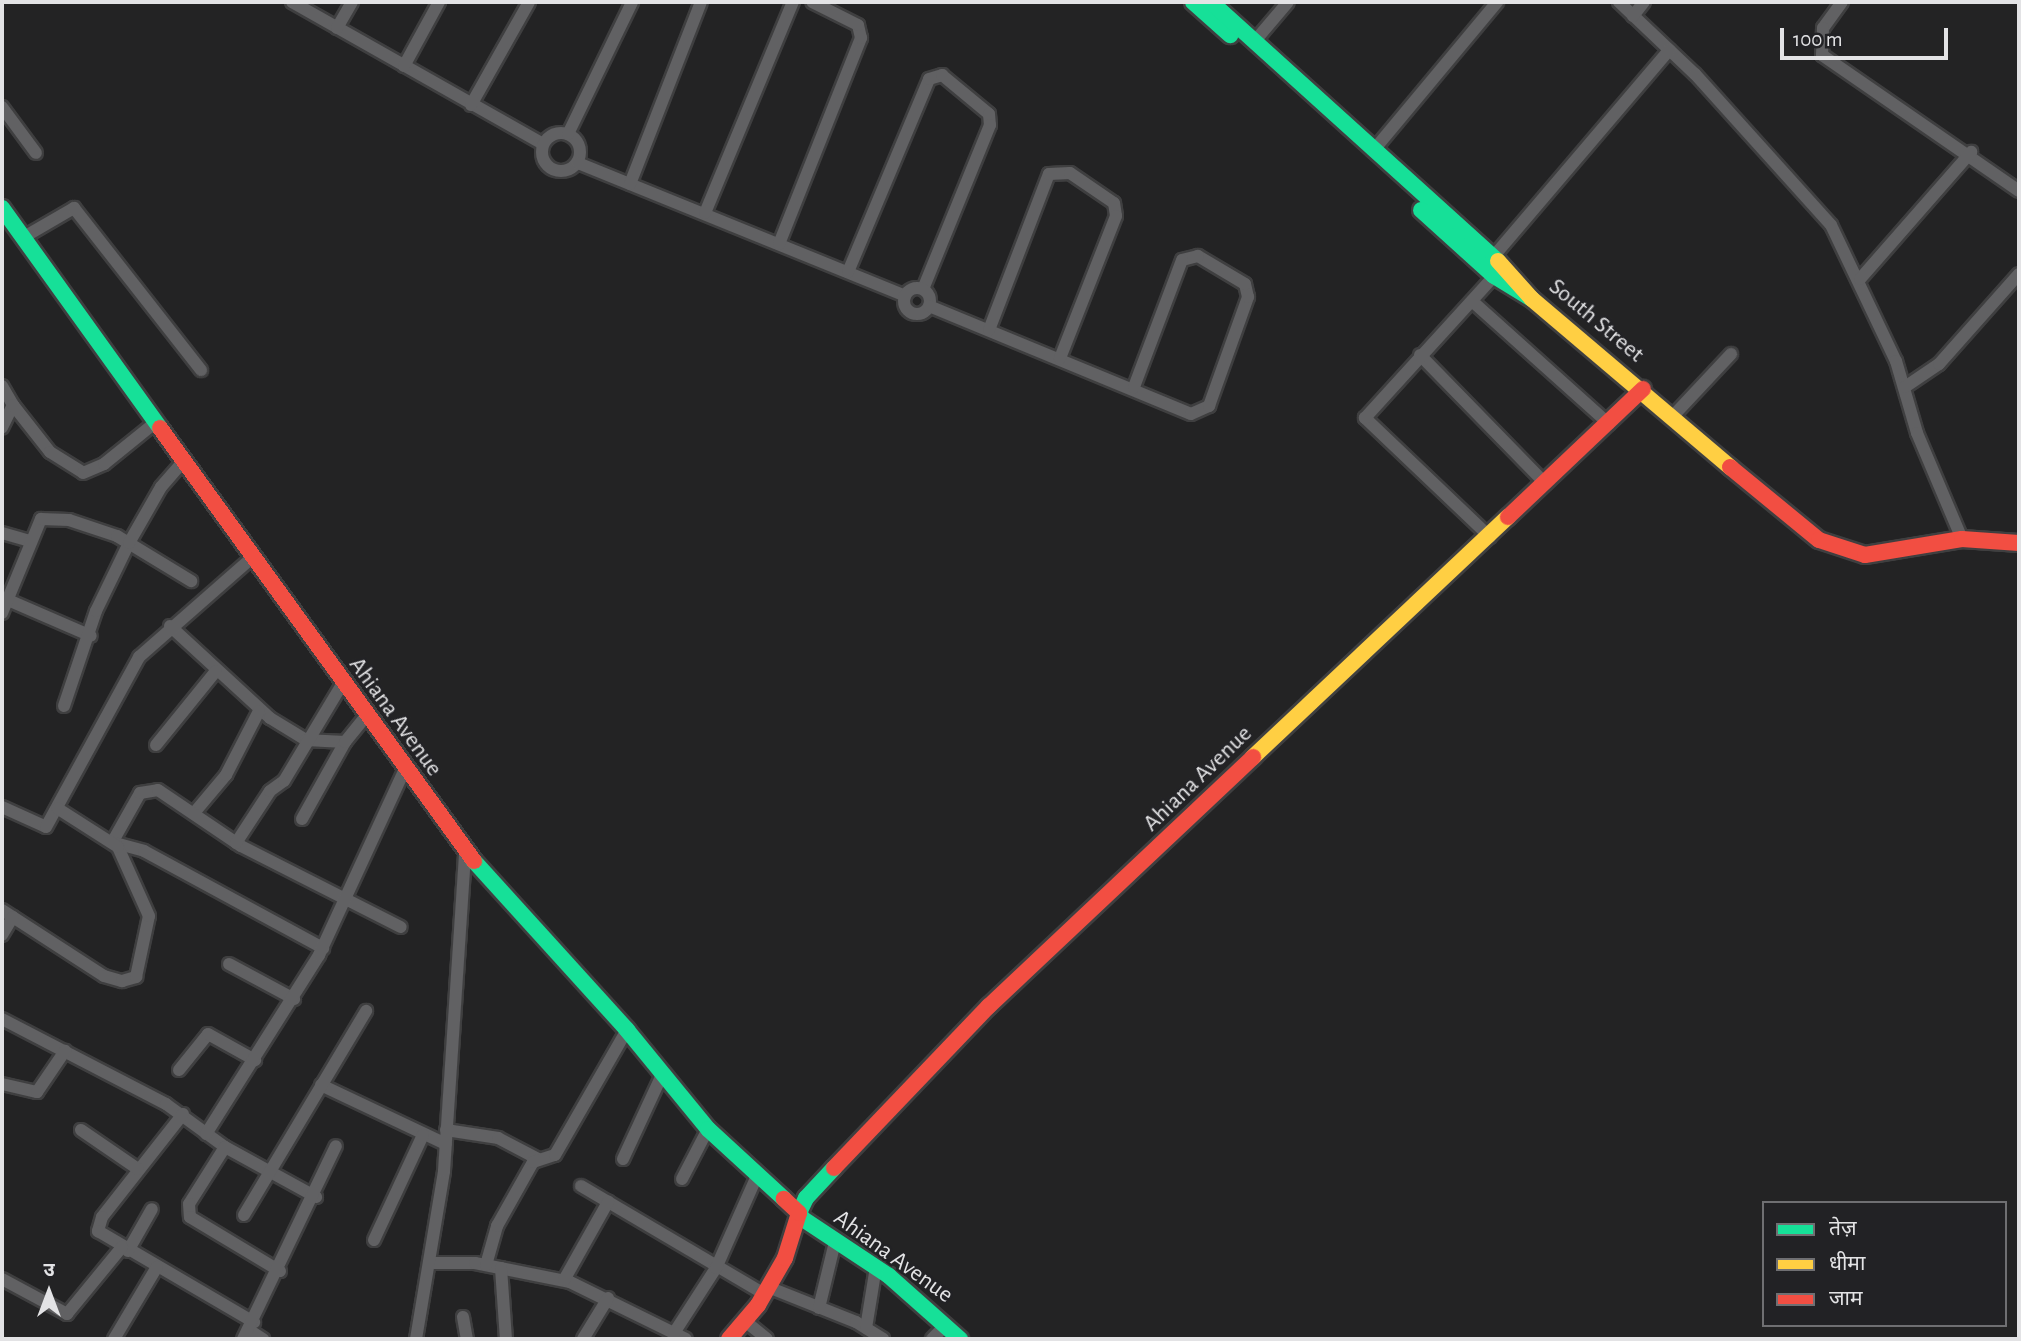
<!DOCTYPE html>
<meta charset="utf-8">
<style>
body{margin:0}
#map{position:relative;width:2021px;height:1341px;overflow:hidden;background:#232324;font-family:"Alegreya Sans","Noto Sans Devanagari",sans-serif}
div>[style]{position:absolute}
.roads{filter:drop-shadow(2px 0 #3f3f40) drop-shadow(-2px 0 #3f3f40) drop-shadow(0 2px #3f3f40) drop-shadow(0 -2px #3f3f40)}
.street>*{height:12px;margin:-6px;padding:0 6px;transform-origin:6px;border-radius:6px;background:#616163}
.street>.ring{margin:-6px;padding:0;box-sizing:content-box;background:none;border:12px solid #616163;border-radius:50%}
.fast>*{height:16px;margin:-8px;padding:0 8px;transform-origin:8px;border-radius:8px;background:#16e098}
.slow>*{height:16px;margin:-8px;padding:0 8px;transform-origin:8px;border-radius:8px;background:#ffcf43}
.jam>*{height:16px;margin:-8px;padding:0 8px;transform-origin:8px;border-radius:8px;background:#f24e42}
span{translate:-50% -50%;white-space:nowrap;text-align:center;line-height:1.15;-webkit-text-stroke:5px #222225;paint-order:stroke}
.street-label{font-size:24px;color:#e3e3e5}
.frame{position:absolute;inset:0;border:4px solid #e3e3e5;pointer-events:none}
.legend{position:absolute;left:1762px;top:1201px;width:245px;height:126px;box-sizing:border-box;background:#222225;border:2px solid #6f6f72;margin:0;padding:9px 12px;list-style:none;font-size:21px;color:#e3e3e5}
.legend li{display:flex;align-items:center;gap:14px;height:35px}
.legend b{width:35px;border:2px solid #6f6f72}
.north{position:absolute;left:14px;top:1257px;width:70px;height:70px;-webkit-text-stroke:5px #222225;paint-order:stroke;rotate:0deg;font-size:19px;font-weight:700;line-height:28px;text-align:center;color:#e3e3e5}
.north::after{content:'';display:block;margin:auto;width:24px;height:32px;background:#e3e3e5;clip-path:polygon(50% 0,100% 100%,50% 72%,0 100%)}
.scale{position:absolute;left:1780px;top:28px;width:168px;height:32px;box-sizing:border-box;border:4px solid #e3e3e5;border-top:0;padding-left:9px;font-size:21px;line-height:24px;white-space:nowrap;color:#e3e3e5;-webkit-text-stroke:5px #222225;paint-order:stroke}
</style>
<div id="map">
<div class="roads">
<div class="street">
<i style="left:292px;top:2px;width:288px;rotate:29.5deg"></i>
<i style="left:1619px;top:2px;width:105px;rotate:43.5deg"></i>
<i style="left:1695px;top:74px;width:203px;rotate:48deg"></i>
<i style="left:1831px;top:225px;width:151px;rotate:64.5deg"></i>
<i style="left:1896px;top:361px;width:75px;rotate:73.7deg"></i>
<i style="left:1917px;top:433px;width:115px;rotate:67deg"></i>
<i style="left:1842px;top:2px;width:32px;rotate:126deg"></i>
<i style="left:1823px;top:28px;width:27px;rotate:92deg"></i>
<i style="left:1822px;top:55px;width:239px;rotate:34.6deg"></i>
<i style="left:1633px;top:16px;width:18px;rotate:-52deg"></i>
<i style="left:337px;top:28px;width:30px;rotate:-60deg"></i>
<i style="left:1254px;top:42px;width:52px;rotate:-49.6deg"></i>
<i style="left:404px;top:66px;width:73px;rotate:-61.3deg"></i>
<i style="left:471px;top:105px;width:118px;rotate:-60.6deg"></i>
<i style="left:2px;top:107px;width:57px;rotate:53.5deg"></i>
<i class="ring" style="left:542px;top:133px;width:26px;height:26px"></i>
<i style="left:568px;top:134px;width:147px;rotate:-64.1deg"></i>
<i style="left:1373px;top:151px;width:194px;rotate:-50.2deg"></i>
<i style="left:578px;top:163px;width:353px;rotate:22.1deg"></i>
<i style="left:630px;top:184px;width:195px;rotate:-68.7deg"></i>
<i style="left:705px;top:213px;width:229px;rotate:-67.4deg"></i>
<i style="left:24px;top:237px;width:58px;rotate:-30.1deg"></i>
<i style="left:74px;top:208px;width:206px;rotate:51.9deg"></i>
<i style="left:779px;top:244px;width:222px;rotate:-68.3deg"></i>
<i style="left:861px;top:38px;width:13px;rotate:-103deg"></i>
<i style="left:858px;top:25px;width:51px;rotate:-153.4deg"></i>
<i style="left:1493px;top:257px;width:272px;rotate:-49.6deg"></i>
<i style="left:848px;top:272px;width:209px;rotate:-67.2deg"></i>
<i style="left:929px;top:79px;width:14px;rotate:-17deg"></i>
<i style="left:942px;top:75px;width:61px;rotate:39.7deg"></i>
<i style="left:989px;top:114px;width:11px;rotate:85deg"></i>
<i style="left:990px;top:125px;width:177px;rotate:112.2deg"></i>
<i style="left:1860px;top:279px;width:169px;rotate:-48.8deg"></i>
<i class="ring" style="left:904px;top:288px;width:14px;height:14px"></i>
<i style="left:1472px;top:301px;width:184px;rotate:41.9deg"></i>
<i style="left:929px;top:306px;width:283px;rotate:22.4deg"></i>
<i style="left:1191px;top:414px;width:20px;rotate:-24deg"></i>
<i style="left:1209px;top:406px;width:116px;rotate:-70.3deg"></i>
<i style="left:1248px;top:297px;width:13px;rotate:-103deg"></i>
<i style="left:1245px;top:284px;width:55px;rotate:-149.2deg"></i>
<i style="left:1198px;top:256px;width:16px;rotate:166deg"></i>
<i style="left:1182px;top:260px;width:136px;rotate:110.7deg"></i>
<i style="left:989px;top:330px;width:167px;rotate:-69deg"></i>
<i style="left:1049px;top:174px;width:21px;rotate:-3deg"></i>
<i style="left:1070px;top:173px;width:53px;rotate:34.3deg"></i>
<i style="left:1114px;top:203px;width:13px;rotate:81deg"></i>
<i style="left:1116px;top:216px;width:153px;rotate:111.5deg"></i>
<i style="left:1420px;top:355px;width:180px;rotate:45.7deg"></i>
<i style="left:2px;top:386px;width:22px;rotate:60deg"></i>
<i style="left:13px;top:405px;width:25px;rotate:116deg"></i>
<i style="left:1905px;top:387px;width:41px;rotate:-34.1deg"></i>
<i style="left:1939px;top:364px;width:120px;rotate:-48.4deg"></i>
<i style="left:13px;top:405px;width:60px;rotate:51.8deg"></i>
<i style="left:50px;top:452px;width:39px;rotate:32deg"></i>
<i style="left:83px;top:473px;width:23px;rotate:-23deg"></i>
<i style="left:104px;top:464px;width:67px;rotate:-38.9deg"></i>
<i style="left:1673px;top:416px;width:85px;rotate:-46.9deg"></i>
<i style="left:2px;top:533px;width:29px;rotate:16deg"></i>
<i style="left:1490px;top:537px;width:173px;rotate:-136.4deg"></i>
<i style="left:1365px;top:418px;width:192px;rotate:-47.7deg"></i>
<i style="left:8px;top:600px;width:90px;rotate:23.4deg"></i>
<i style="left:2px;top:613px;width:102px;rotate:-67.5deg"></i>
<i style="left:41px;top:519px;width:28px;rotate:2deg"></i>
<i style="left:69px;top:520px;width:51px;rotate:18.4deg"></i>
<i style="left:117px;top:536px;width:87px;rotate:31.3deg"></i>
<i style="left:170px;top:626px;width:136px;rotate:42.6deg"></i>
<i style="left:270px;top:718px;width:42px;rotate:31.4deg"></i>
<i style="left:306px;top:740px;width:39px;rotate:3deg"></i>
<i style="left:64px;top:706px;width:100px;rotate:-71.4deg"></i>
<i style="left:96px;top:611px;width:76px;rotate:-64.1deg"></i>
<i style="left:129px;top:543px;width:64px;rotate:-60.3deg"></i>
<i style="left:161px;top:487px;width:35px;rotate:-49deg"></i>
<i style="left:156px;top:745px;width:95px;rotate:-51deg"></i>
<i style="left:2px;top:807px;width:48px;rotate:24.4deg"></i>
<i style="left:46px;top:827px;width:194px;rotate:-61.3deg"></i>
<i style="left:139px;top:657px;width:152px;rotate:-41.3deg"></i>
<i style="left:194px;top:813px;width:50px;rotate:-49.9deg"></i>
<i style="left:226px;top:775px;width:72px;rotate:-62.7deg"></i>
<i style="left:302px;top:819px;width:88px;rotate:-60.8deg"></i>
<i style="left:345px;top:742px;width:33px;rotate:-51deg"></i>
<i style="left:113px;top:841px;width:55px;rotate:-60.6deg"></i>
<i style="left:140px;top:793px;width:18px;rotate:-9deg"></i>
<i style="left:158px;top:790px;width:100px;rotate:34deg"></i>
<i style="left:241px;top:846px;width:179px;rotate:26.9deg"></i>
<i style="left:115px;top:843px;width:30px;rotate:15deg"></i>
<i style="left:144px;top:851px;width:204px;rotate:28.5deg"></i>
<i style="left:236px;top:843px;width:62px;rotate:-56.8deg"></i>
<i style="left:270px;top:791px;width:17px;rotate:-36deg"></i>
<i style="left:284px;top:781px;width:114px;rotate:-59deg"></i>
<i style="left:2px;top:910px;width:121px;rotate:32.9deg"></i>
<i style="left:104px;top:976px;width:19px;rotate:16deg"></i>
<i style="left:122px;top:981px;width:15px;rotate:-16deg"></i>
<i style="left:136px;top:977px;width:62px;rotate:-78deg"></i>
<i style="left:149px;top:916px;width:76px;rotate:-114.2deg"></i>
<i style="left:118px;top:847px;width:72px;rotate:-147.4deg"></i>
<i style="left:2px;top:935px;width:21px;rotate:-59deg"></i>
<i style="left:229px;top:964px;width:74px;rotate:28.3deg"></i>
<i style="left:2px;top:1019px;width:185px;rotate:27.4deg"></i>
<i style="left:166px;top:1104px;width:73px;rotate:36.1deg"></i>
<i style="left:225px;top:1147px;width:104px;rotate:28.8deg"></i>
<i style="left:179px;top:1070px;width:46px;rotate:-51.1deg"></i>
<i style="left:208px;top:1034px;width:54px;rotate:29deg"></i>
<i style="left:2px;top:1084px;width:36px;rotate:13deg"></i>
<i style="left:37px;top:1092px;width:50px;rotate:-55.7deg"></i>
<i style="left:321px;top:1085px;width:138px;rotate:25.3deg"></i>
<i style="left:183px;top:1114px;width:131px;rotate:128.2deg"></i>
<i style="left:102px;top:1217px;width:15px;rotate:106deg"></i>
<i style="left:98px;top:1231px;width:181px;rotate:30.3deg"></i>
<i style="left:81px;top:1130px;width:69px;rotate:34.4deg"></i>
<i style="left:446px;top:1130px;width:53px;rotate:8.7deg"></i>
<i style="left:498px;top:1138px;width:45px;rotate:27.7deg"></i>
<i style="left:206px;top:1134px;width:212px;rotate:-57.7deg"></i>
<i style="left:319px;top:955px;width:205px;rotate:-65.2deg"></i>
<i style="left:225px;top:1147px;width:67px;rotate:122.3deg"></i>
<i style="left:189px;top:1204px;width:13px;rotate:86deg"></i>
<i style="left:190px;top:1217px;width:105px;rotate:31deg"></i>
<i style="left:623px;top:1159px;width:93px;rotate:-65.1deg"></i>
<i style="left:682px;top:1179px;width:56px;rotate:-62.5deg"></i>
<i style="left:581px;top:1186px;width:212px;rotate:30.5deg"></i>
<i style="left:244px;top:1215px;width:238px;rotate:-59.1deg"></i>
<i style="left:374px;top:1240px;width:116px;rotate:-65deg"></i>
<i style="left:128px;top:1251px;width:48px;rotate:-60.3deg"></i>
<i style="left:429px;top:1263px;width:46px"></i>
<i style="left:475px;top:1263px;width:97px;rotate:11.3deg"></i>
<i style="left:570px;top:1282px;width:129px;rotate:26.2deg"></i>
<i style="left:486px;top:1265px;width:41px;rotate:-74.2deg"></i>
<i style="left:497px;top:1226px;width:73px;rotate:-60.6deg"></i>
<i style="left:533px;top:1162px;width:23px;rotate:-18deg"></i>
<i style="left:555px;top:1155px;width:144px;rotate:-60.1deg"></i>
<i style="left:501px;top:1268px;width:71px;rotate:86deg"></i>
<i style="left:2px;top:1279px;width:74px;rotate:28.3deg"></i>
<i style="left:67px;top:1314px;width:87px;rotate:-50.6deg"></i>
<i style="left:564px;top:1280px;width:90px;rotate:-60.6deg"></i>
<i style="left:768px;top:1287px;width:95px;rotate:21.7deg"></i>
<i style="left:856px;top:1322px;width:32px;rotate:32deg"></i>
<i style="left:819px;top:1308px;width:68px;rotate:-76.4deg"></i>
<i style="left:463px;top:1317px;width:22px;rotate:80deg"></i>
<i style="left:745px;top:1321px;width:28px;rotate:39deg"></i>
<i style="left:866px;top:1328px;width:62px;rotate:-80.7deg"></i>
<i style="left:249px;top:1330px;width:17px;rotate:33deg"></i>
<i style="left:674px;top:1333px;width:77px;rotate:-57.1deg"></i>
<i style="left:716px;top:1268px;width:98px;rotate:-66deg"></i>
<i style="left:114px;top:1339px;width:84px;rotate:-59.2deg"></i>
<i style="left:243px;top:1339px;width:214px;rotate:-64.3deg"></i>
<i style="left:416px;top:1339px;width:170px;rotate:-80.5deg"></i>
<i style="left:444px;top:1171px;width:321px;rotate:-86.2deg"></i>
<i style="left:583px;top:1339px;width:48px;rotate:-58.6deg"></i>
<i style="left:932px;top:1339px;width:20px;rotate:-45deg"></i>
</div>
<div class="fast">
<i style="left:1193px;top:2px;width:50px;rotate:41.7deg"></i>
<i style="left:1211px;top:2px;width:387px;rotate:42.1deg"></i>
<i style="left:2px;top:208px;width:271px;rotate:54.3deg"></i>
<i style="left:1421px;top:210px;width:98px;rotate:42.1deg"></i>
<i style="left:1494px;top:276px;width:44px;rotate:31.2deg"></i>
<i style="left:474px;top:861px;width:228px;rotate:47.8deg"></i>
<i style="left:627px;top:1030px;width:128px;rotate:50.7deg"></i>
<i style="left:708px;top:1129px;width:103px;rotate:42.6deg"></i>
<i style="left:834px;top:1168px;width:41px;rotate:133deg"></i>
<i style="left:806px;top:1198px;width:17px;rotate:115deg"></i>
<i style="left:799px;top:1213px;width:7px;rotate:56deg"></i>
<i style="left:803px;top:1219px;width:103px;rotate:33.5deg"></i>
<i style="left:889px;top:1276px;width:95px;rotate:41.6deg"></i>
</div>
<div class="slow">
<i style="left:1498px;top:261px;width:51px;rotate:48.2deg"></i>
<i style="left:1532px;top:299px;width:260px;rotate:40.3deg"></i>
<i style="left:1253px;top:757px;width:350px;rotate:-43.3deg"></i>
</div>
<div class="jam">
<i style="left:160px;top:428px;width:535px;rotate:54.05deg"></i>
<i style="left:1730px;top:467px;width:115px;rotate:39.4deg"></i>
<i style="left:1819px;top:540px;width:48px;rotate:18.1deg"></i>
<i style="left:1865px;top:555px;width:98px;rotate:-9.4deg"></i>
<i style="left:1962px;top:539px;width:57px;rotate:4deg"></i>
<i style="left:1508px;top:517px;width:186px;rotate:-43.5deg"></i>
<i style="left:834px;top:1168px;width:224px;rotate:-46.3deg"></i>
<i style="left:989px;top:1006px;width:363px;rotate:-43.3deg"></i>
<i style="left:729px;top:1339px;width:45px;rotate:-49.5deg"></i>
<i style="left:758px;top:1305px;width:54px;rotate:-60.1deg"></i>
<i style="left:785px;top:1258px;width:47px;rotate:-72.7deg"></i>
<i style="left:799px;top:1213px;width:21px;rotate:-137deg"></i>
</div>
</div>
<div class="street-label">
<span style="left:1596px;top:321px;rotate:40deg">South Street</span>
<span style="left:395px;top:717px;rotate:54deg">Ahiana Avenue</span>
<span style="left:1198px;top:779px;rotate:-44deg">Ahiana Avenue</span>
<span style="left:893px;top:1257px;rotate:36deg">Ahiana Avenue</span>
</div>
<div class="frame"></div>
<ul class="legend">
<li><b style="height:9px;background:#16e098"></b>तेज़</li>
<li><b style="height:9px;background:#ffcf43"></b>धीमा</li>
<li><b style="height:9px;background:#f24e42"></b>जाम</li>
</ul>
<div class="north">उ</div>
<div class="scale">100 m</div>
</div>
